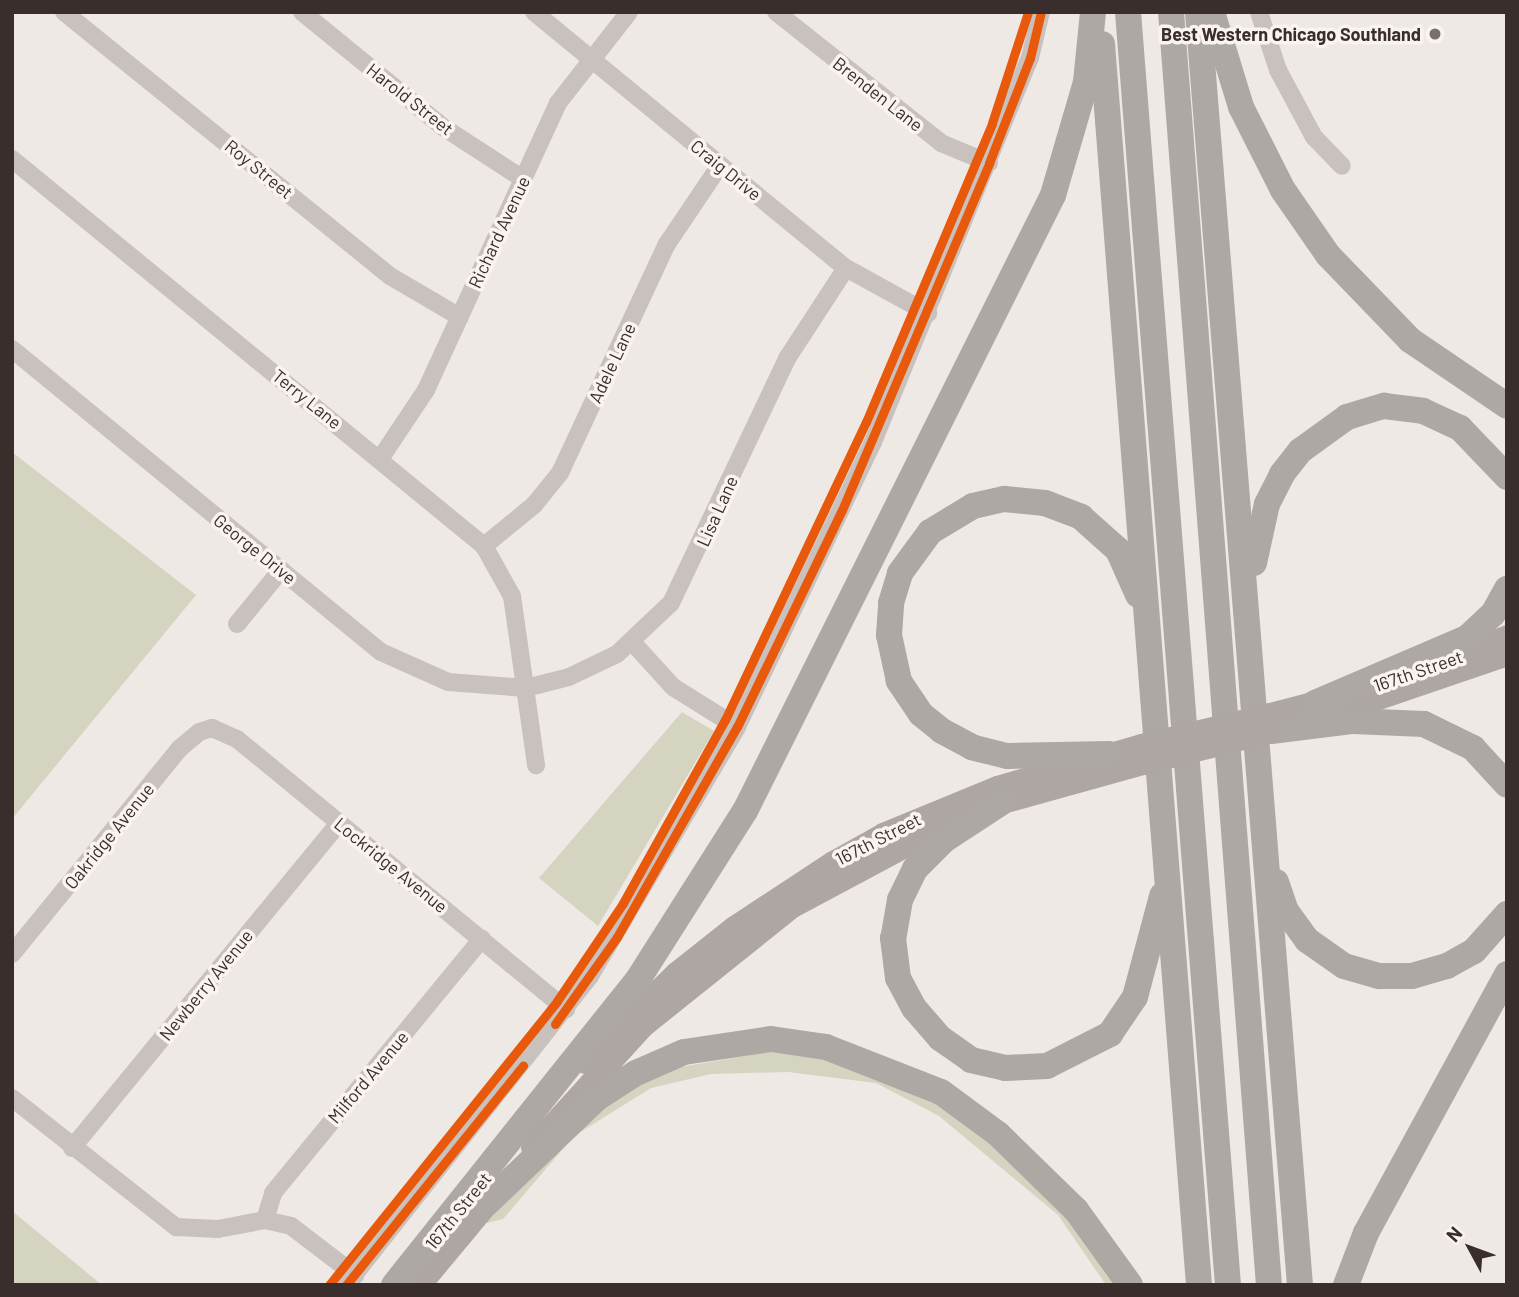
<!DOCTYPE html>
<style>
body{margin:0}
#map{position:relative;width:1519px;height:1297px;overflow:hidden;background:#efe9e6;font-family:Barlow,sans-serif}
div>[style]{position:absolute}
.green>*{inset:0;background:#d4d4c1}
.minor>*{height:18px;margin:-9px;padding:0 9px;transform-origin:9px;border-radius:9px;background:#c9c1be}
.major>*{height:23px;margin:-11.5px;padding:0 11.5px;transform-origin:11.5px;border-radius:11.5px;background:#aea6a3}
.highway>*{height:26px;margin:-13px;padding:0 13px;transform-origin:13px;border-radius:13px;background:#aea8a5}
.major-bridge>*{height:23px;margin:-11.5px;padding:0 11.5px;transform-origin:11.5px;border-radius:11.5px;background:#aea6a3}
.cycleway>*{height:9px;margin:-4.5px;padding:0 4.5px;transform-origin:4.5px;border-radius:4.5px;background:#e8590c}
.dots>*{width:19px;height:19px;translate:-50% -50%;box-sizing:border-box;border:4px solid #faf3ef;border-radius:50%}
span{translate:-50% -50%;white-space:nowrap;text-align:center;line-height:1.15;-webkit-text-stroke:7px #faf3ef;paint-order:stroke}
.poi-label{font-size:18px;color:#3a2e2c;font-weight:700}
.right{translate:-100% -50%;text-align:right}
.street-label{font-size:18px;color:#3a2e2c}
.frame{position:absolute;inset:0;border:14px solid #3a2e2c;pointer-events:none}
.north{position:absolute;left:1435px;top:1213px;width:70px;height:70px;-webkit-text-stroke:5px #faf3ef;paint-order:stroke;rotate:311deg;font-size:19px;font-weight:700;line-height:28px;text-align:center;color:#3a2e2c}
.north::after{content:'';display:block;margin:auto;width:24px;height:32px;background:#3a2e2c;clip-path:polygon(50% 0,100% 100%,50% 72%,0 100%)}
</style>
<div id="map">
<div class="green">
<i style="clip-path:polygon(12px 452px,196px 595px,12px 819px)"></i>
<i style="clip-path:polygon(682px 712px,714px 731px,598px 926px,539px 878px)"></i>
<i style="clip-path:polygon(770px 1052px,825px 1057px,925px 1096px,1019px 1164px,1075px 1222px,1120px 1285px,1106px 1285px,1058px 1215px,939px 1116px,876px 1083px,788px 1072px,711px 1074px,651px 1088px,574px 1136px,503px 1219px,483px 1224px,581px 1118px,668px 1069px)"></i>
<i style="clip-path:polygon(12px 1211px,102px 1285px,12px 1285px)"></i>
</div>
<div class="minor">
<i style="left:64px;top:12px;width:419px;rotate:39deg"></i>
<i style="left:390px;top:276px;width:81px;rotate:30.4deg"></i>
<i style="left:302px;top:12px;width:182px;rotate:39.2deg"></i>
<i style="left:443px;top:127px;width:95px;rotate:33deg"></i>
<i style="left:534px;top:12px;width:404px;rotate:39.4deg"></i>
<i style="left:846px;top:268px;width:94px;rotate:28.8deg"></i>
<i style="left:776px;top:12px;width:211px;rotate:38.4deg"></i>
<i style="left:941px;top:143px;width:52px;rotate:22.6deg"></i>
<i style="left:1259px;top:12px;width:61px;rotate:71.9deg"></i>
<i style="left:1278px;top:70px;width:76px;rotate:61.8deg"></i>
<i style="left:1314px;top:137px;width:40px;rotate:46deg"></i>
<i style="left:12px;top:159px;width:610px;rotate:39.35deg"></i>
<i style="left:484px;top:546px;width:57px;rotate:60.8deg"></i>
<i style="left:512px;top:596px;width:171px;rotate:81.9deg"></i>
<i style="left:12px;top:349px;width:477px;rotate:39.4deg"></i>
<i style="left:381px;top:652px;width:73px;rotate:24.1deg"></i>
<i style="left:448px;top:682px;width:78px;rotate:4.4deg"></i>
<i style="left:526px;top:688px;width:44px;rotate:-14.3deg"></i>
<i style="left:569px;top:677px;width:53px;rotate:-25.6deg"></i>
<i style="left:617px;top:654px;width:74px;rotate:-43.4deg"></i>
<i style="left:671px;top:603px;width:272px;rotate:-64.6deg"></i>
<i style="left:788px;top:357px;width:106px;rotate:-56.9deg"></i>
<i style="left:380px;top:459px;width:83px;rotate:-56.3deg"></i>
<i style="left:426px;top:390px;width:316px;rotate:-65.3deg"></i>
<i style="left:558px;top:103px;width:115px;rotate:-52deg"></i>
<i style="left:484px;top:546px;width:65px;rotate:-39.4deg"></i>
<i style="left:534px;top:505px;width:41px;rotate:-50.9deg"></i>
<i style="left:560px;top:473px;width:253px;rotate:-65deg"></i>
<i style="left:667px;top:244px;width:95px;rotate:-56.1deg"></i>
<i style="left:237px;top:624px;width:70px;rotate:-50.8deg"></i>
<i style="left:633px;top:643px;width:59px;rotate:47.7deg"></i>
<i style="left:673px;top:687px;width:75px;rotate:32deg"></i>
<i style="left:12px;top:954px;width:264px;rotate:-50.8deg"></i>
<i style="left:179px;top:749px;width:26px;rotate:-40deg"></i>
<i style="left:199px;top:732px;width:14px;rotate:-17deg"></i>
<i style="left:212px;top:728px;width:27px;rotate:24deg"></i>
<i style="left:237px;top:739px;width:426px;rotate:39.4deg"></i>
<i style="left:12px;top:1098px;width:209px;rotate:38.2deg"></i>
<i style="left:176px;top:1227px;width:42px;rotate:2.7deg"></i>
<i style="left:218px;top:1229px;width:48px;rotate:-10.8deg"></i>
<i style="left:265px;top:1220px;width:27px;rotate:13deg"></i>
<i style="left:291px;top:1226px;width:81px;rotate:37.4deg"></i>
<i style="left:72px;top:1148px;width:421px;rotate:-50.6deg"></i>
<i style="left:265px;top:1220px;width:28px;rotate:-73deg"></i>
<i style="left:273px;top:1193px;width:329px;rotate:-50.6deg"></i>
<i style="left:346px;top:1285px;width:394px;rotate:-51.7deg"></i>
<i style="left:590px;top:976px;width:289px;rotate:-59.4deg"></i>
<i style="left:737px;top:727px;width:316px;rotate:-64.5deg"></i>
<i style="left:873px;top:442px;width:415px;rotate:-67.8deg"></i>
<i style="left:1030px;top:58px;width:47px;rotate:-76.6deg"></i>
</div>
<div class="major">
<i style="left:1412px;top:674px;width:102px;rotate:-21.8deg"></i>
<i style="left:1270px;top:714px;width:64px;rotate:-14.5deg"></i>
<i style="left:1325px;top:716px;width:192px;rotate:-18.8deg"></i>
<i style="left:585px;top:1062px;width:127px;rotate:-44.4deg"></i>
<i style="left:676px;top:973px;width:74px;rotate:-38.4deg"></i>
<i style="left:734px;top:927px;width:118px;rotate:-33.3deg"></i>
<i style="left:833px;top:862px;width:57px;rotate:-29.2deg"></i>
<i style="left:883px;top:834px;width:123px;rotate:-22.4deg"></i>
<i style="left:997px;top:787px;width:151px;rotate:-16.2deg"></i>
<i style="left:532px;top:1147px;width:164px;rotate:-47.7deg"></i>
<i style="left:642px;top:1026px;width:192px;rotate:-38.7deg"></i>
<i style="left:792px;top:906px;width:166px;rotate:-28.1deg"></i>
<i style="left:938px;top:828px;width:69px;rotate:-22.1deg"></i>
<i style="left:1002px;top:802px;width:146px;rotate:-15.5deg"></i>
<i style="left:419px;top:1285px;width:124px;rotate:-50.3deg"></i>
</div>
<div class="highway">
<i style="left:1128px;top:12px;width:1277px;rotate:85.51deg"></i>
<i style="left:1171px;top:12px;width:1277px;rotate:85.6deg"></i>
<i style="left:1198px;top:12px;width:1277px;rotate:85.42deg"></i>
<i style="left:1212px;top:12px;width:99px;rotate:73deg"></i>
<i style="left:1241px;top:107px;width:93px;rotate:63.2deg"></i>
<i style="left:1283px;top:190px;width:79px;rotate:55.3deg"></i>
<i style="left:1328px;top:255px;width:118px;rotate:46deg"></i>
<i style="left:1410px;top:340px;width:117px;rotate:34.2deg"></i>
<i style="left:1102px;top:44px;width:1245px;rotate:85.53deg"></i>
<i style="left:1254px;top:563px;width:60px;rotate:-77.6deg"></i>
<i style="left:1267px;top:504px;width:34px;rotate:-63deg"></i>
<i style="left:1282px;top:474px;width:29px;rotate:-52deg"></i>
<i style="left:1300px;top:451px;width:58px;rotate:-35.9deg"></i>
<i style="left:1347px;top:417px;width:39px;rotate:-17deg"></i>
<i style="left:1384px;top:406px;width:39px;rotate:7deg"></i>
<i style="left:1423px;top:411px;width:41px;rotate:24.7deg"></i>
<i style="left:1460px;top:428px;width:68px;rotate:46.2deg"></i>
<i style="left:1315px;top:703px;width:165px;rotate:-23.2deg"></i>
<i style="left:1467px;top:638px;width:35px;rotate:-43deg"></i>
<i style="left:1493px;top:614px;width:29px;rotate:-61deg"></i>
<i style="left:1271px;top:731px;width:83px;rotate:-7deg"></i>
<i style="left:1353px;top:721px;width:71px;rotate:2.4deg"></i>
<i style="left:1424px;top:724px;width:55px;rotate:26.1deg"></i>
<i style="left:1473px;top:748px;width:50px;rotate:47.4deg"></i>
<i style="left:1109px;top:754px;width:102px;rotate:178.9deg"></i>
<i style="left:1007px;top:756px;width:36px;rotate:-166deg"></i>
<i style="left:972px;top:747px;width:34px;rotate:-152deg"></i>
<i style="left:942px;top:731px;width:27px;rotate:-141deg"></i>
<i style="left:921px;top:714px;width:40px;rotate:-124deg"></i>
<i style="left:899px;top:681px;width:47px;rotate:-102.3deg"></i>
<i style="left:889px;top:635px;width:32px;rotate:-86deg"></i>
<i style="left:891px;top:603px;width:31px;rotate:-73deg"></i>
<i style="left:900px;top:573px;width:51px;rotate:-53.8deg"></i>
<i style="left:930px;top:532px;width:50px;rotate:-31.2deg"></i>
<i style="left:973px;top:506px;width:32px;rotate:-13deg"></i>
<i style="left:1004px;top:499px;width:41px;rotate:5.6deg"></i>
<i style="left:1045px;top:503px;width:39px;rotate:21deg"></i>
<i style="left:1081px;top:517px;width:50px;rotate:41.7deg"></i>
<i style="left:1118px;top:550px;width:49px;rotate:66deg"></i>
<i style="left:1002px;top:802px;width:69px;rotate:146.8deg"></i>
<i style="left:944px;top:840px;width:41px;rotate:135deg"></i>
<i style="left:915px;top:869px;width:34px;rotate:116deg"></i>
<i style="left:900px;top:900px;width:39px;rotate:100deg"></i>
<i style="left:893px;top:938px;width:40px;rotate:82.9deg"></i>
<i style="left:898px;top:978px;width:34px;rotate:62deg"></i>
<i style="left:914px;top:1008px;width:40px;rotate:49deg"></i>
<i style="left:940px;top:1038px;width:38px;rotate:35deg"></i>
<i style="left:971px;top:1060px;width:35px;rotate:13deg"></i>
<i style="left:1005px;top:1068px;width:42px;rotate:-2.7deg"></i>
<i style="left:1047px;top:1066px;width:71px;rotate:-26.9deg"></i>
<i style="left:1110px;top:1034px;width:45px;rotate:-56deg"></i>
<i style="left:1135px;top:997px;width:105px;rotate:-75deg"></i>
<i style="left:1276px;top:882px;width:31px;rotate:71deg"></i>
<i style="left:1286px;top:911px;width:36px;rotate:54deg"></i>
<i style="left:1307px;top:940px;width:45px;rotate:35.1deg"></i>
<i style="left:1344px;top:966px;width:37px;rotate:16deg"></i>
<i style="left:1380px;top:976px;width:32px"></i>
<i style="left:1412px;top:976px;width:36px;rotate:-16deg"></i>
<i style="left:1447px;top:966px;width:31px;rotate:-29deg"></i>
<i style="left:1474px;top:951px;width:50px;rotate:-48.3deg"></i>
<i style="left:487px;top:1203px;width:152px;rotate:-43.7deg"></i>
<i style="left:597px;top:1098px;width:46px;rotate:-32.7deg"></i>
<i style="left:636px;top:1073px;width:52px;rotate:-23.6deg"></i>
<i style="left:684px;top:1052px;width:88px;rotate:-8.5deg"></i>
<i style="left:771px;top:1039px;width:56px;rotate:8.3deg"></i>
<i style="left:826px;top:1047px;width:123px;rotate:21.4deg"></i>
<i style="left:941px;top:1092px;width:71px;rotate:36.4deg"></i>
<i style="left:998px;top:1134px;width:109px;rotate:44.3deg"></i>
<i style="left:1076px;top:1210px;width:92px;rotate:54.2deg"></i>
<i style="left:394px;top:1285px;width:389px;rotate:-51.4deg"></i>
<i style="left:637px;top:981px;width:201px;rotate:-57.6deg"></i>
<i style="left:745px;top:811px;width:689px;rotate:-63.43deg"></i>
<i style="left:1053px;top:195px;width:118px;rotate:-73.7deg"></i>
<i style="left:1086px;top:82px;width:70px;rotate:-84.3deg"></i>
<i style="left:1346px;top:1285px;width:56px;rotate:-69deg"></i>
<i style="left:1366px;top:1233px;width:295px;rotate:-61.4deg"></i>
</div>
<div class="major-bridge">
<i style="left:1142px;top:745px;width:132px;rotate:-13.6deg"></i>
<i style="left:1143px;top:763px;width:132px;rotate:-14deg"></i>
</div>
<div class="cycleway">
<i style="left:555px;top:1024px;width:107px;rotate:-54.5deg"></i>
<i style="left:617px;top:937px;width:242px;rotate:-60.3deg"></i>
<i style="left:737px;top:727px;width:241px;rotate:-64.2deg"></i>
<i style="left:842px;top:510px;width:377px;rotate:-67deg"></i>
<i style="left:989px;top:163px;width:113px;rotate:-68.7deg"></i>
<i style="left:1030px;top:58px;width:47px;rotate:-76.6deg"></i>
<i style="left:329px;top:1285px;width:364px;rotate:-51.2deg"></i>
<i style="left:557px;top:1001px;width:118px;rotate:-56deg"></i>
<i style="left:623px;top:903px;width:210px;rotate:-60.9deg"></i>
<i style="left:725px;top:720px;width:330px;rotate:-64.7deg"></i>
<i style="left:866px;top:422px;width:324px;rotate:-67.1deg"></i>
<i style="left:992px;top:123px;width:117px;rotate:-72deg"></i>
<i style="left:346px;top:1285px;width:282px;rotate:-51.1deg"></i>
</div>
<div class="dots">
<i style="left:1435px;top:34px;background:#796f6d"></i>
</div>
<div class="poi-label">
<span class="right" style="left:1421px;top:34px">Best Western Chicago Southland</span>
</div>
<div class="street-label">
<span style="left:878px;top:94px;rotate:38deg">Brenden Lane</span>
<span style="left:410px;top:99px;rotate:38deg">Harold Street</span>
<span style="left:259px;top:169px;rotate:39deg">Roy Street</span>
<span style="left:726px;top:170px;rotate:39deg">Craig Drive</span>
<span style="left:499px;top:232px;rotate:-65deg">Richard Avenue</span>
<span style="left:612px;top:363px;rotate:-65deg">Adele Lane</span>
<span style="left:307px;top:399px;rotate:39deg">Terry Lane</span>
<span style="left:717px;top:511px;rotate:-66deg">Lisa Lane</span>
<span style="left:255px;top:549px;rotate:39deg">George Drive</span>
<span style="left:1418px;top:671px;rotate:-19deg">167th Street</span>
<span style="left:109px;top:836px;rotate:-51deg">Oakridge Avenue</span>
<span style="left:878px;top:839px;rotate:-27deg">167th Street</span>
<span style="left:391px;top:865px;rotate:39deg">Lockridge Avenue</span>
<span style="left:206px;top:985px;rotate:-51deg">Newberry Avenue</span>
<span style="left:368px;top:1077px;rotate:-50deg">Milford Avenue</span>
<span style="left:458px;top:1211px;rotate:-51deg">167th Street</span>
</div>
<div class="frame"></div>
<div class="north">N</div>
</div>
